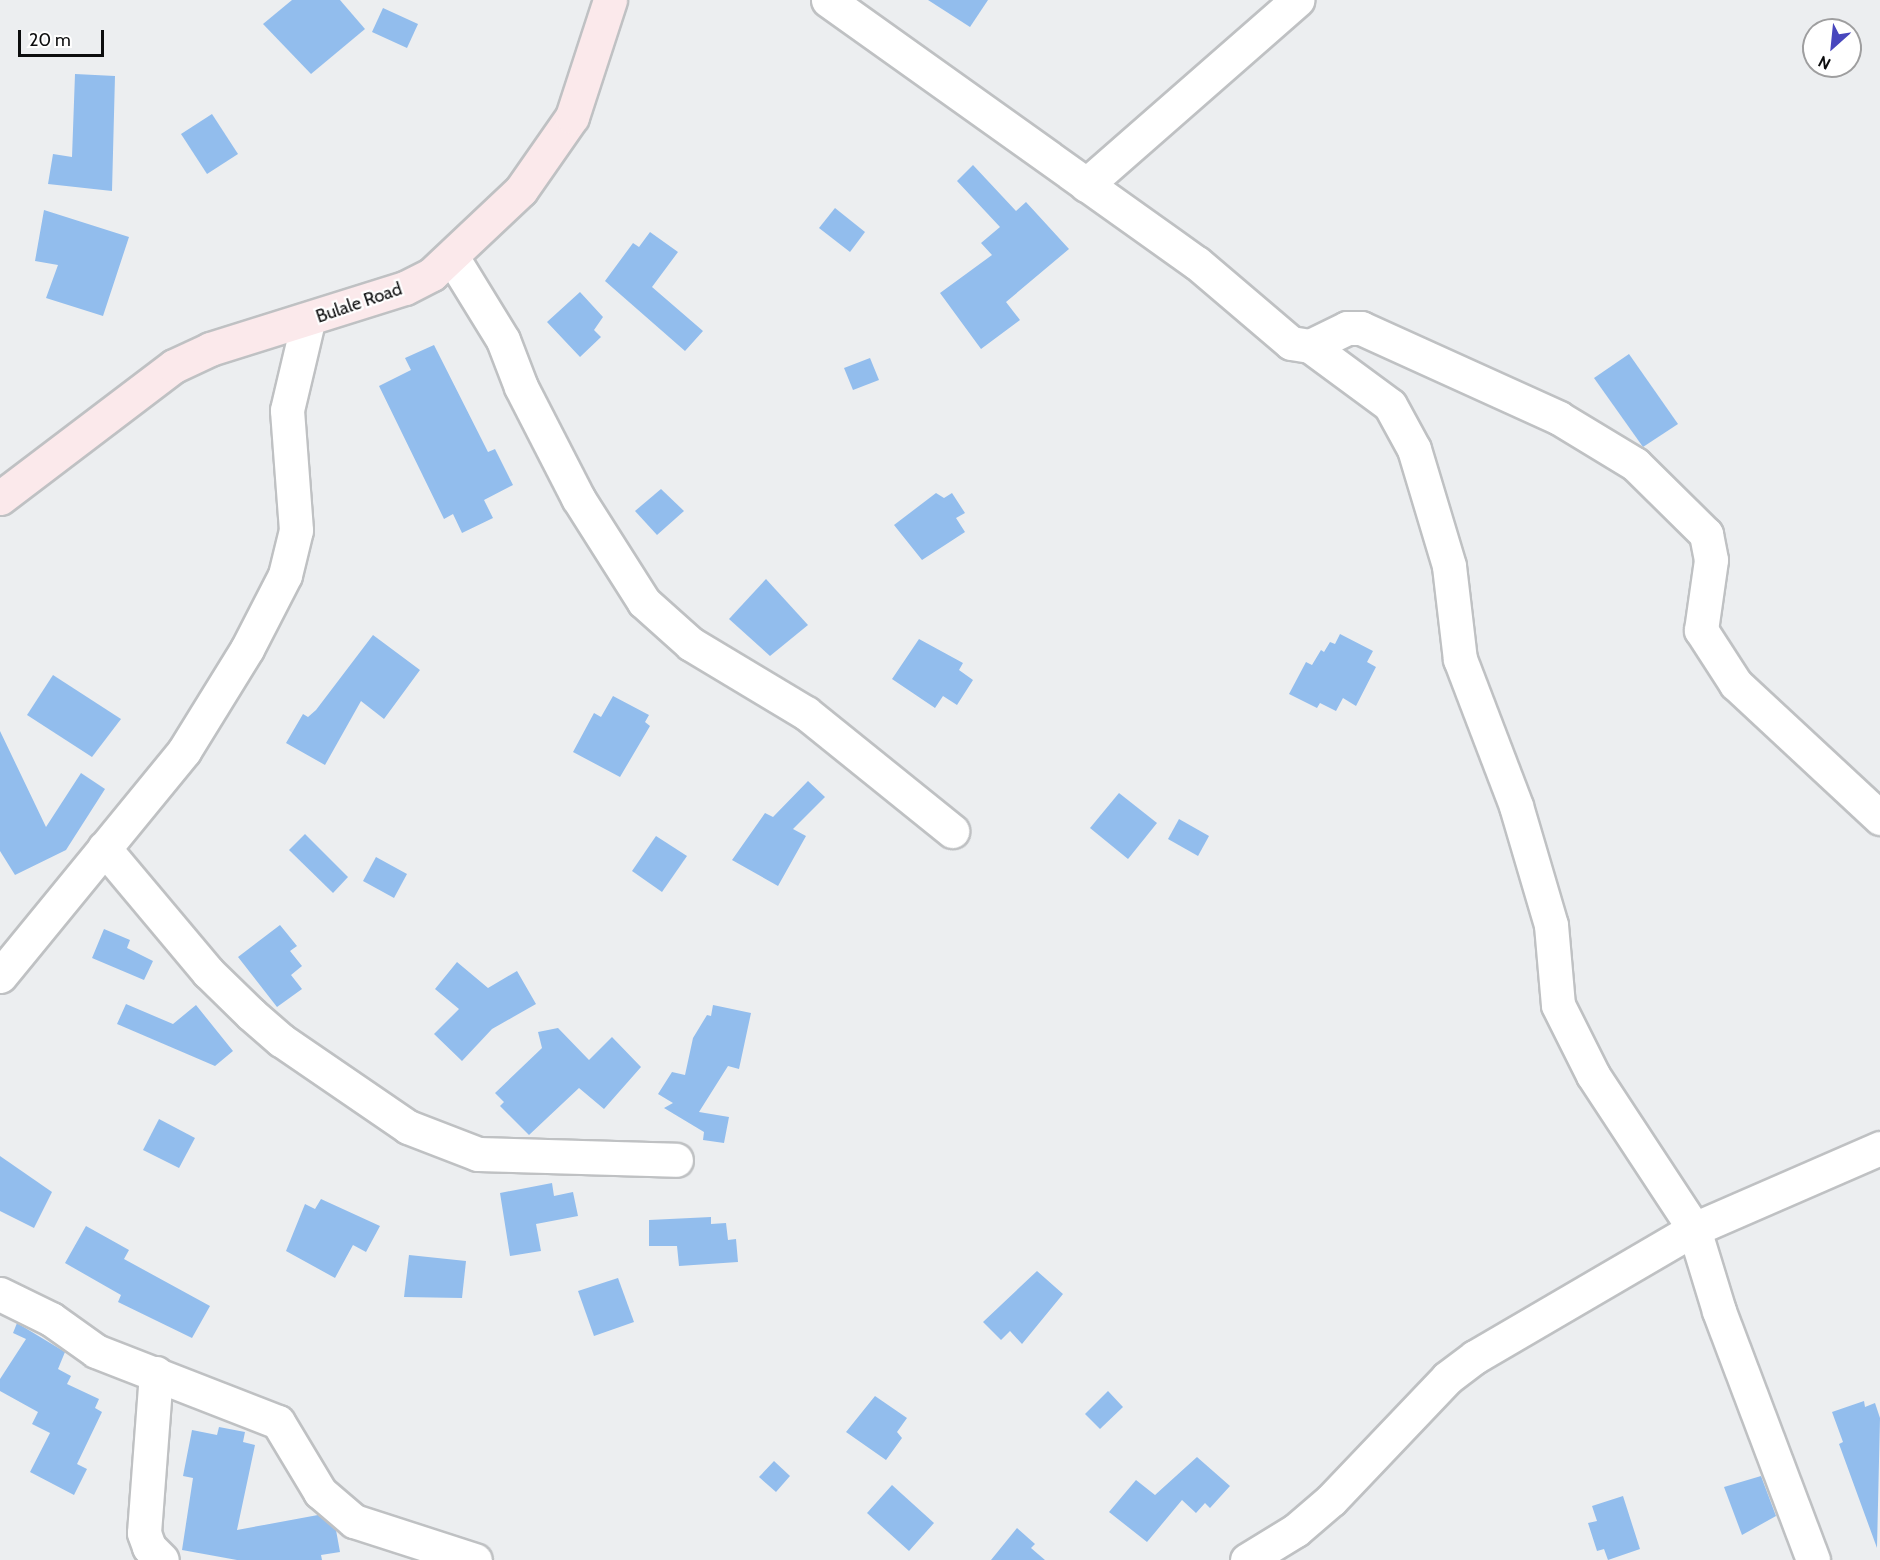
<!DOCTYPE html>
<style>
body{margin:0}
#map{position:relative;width:1880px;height:1560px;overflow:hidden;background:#eceef0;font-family:Cabin,sans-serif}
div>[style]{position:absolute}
.building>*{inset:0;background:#92bded}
.roads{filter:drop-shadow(2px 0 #bfc1c3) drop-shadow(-2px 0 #bfc1c3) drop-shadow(0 2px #bfc1c3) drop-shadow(0 -2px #bfc1c3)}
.street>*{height:33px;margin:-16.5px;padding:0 16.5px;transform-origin:16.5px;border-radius:16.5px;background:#fff}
.secondary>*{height:33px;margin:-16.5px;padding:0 16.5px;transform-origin:16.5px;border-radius:16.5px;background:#fbe9eb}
span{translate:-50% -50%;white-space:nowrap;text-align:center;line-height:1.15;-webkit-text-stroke:4.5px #fff;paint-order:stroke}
.street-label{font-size:18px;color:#0c0d0e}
.north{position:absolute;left:1802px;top:18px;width:60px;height:60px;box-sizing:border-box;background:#fff;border:2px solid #9e9e9f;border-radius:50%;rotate:207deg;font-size:16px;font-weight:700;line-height:24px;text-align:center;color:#0c0d0e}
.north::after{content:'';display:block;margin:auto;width:21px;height:27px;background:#4847bd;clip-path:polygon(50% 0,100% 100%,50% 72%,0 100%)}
.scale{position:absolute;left:18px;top:30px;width:86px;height:27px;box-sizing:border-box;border:3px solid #0c0d0e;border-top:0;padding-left:8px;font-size:18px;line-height:21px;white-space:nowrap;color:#0c0d0e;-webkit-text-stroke:4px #fff;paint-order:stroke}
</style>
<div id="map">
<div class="building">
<i style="clip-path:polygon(292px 0,340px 0,365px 29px,311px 74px,263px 24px)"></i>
<i style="clip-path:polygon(928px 0,988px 0,970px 27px)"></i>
<i style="clip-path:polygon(383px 8px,418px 24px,407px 48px,372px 32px)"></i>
<i style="clip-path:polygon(75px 74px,115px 76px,112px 191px,48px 184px,53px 154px,72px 157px)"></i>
<i style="clip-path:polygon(212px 114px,238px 154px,207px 174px,181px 134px)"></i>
<i style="clip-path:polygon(973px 165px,1016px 211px,1026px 202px,1069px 249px,1006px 302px,1020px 320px,981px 349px,940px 293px,992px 255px,981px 243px,1000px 227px,957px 181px)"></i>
<i style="clip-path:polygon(835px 208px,865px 232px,850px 252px,819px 228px)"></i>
<i style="clip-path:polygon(44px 210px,129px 237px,103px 316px,46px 298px,58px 265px,35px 261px)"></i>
<i style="clip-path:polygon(650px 232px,678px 252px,652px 287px,703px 331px,685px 351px,605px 281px,633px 243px,639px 247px)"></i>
<i style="clip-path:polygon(580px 292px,603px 317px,594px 330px,601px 337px,580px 357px,547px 322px)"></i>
<i style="clip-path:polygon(434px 345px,488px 452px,495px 449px,513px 485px,484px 500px,493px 518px,462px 533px,453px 514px,444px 519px,379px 386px,411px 370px,405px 358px)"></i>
<i style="clip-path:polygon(1629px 354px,1678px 424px,1643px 447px,1594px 378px)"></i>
<i style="clip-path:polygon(870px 358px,879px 380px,853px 390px,844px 368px)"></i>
<i style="clip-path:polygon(661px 489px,684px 511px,657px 535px,635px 511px)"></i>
<i style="clip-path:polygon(936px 493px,944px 498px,952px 493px,965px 513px,956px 518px,965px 532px,922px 560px,894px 525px)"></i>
<i style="clip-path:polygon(766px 579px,808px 625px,770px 656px,729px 619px)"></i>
<i style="clip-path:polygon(1340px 634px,1373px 651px,1367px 662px,1376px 667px,1356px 706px,1343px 698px,1336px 711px,1320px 703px,1317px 708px,1289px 694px,1306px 662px,1312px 665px,1321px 650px,1324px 652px,1330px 642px,1335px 644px)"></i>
<i style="clip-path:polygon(373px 635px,420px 670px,384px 719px,361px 701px,325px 765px,286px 743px,303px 714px,308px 717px,316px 710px)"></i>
<i style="clip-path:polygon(919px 639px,963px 663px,959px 670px,973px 680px,957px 705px,943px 696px,935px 708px,892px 679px)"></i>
<i style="clip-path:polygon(53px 675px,121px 719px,92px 757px,27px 715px)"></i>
<i style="clip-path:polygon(613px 696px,649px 715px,645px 722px,650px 726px,620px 777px,573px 752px,594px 713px,601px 717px)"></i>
<i style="clip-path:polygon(0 731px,46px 827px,81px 773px,105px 789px,66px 850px,15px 875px,0 851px)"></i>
<i style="clip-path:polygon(808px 781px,825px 797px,793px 829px,806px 836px,778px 886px,732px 860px,765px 813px,773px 817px)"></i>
<i style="clip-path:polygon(1119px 793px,1157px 823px,1128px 859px,1090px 828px)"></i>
<i style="clip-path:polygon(1179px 819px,1209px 836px,1198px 856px,1168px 839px)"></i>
<i style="clip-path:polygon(305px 834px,348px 877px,333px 893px,289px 850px)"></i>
<i style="clip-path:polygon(656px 836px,687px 856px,662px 892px,632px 871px)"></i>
<i style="clip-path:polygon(376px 857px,407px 874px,394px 898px,363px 881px)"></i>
<i style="clip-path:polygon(280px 925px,297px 946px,290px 951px,302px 966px,291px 975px,302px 989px,277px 1007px,238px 957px)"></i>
<i style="clip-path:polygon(104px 929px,130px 940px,127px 948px,153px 961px,144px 980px,92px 958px)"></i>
<i style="clip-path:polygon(457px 962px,488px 988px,517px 971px,536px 1004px,492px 1029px,462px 1061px,434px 1034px,459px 1009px,435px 989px)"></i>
<i style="clip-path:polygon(126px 1004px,173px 1024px,196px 1005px,233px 1051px,215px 1066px,117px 1024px)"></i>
<i style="clip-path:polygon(713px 1005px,751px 1013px,739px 1069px,728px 1066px,699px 1112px,729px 1117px,724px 1143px,703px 1140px,704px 1132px,664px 1108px,673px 1103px,658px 1094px,672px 1072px,685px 1075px,693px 1038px,707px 1015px,711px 1016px)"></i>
<i style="clip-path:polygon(558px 1028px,589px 1060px,612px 1037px,641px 1067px,604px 1109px,579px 1088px,529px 1135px,500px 1106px,504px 1102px,495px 1093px,542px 1048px,538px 1032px)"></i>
<i style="clip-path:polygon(159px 1119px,195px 1138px,179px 1168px,143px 1150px)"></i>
<i style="clip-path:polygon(0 1156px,52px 1192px,34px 1228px,0 1211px)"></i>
<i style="clip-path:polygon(552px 1183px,554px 1196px,573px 1192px,578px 1216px,536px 1224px,541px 1251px,510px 1256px,500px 1193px)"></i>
<i style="clip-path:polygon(321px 1199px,380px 1226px,366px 1252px,353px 1245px,335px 1278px,286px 1251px,305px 1204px,315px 1209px)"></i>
<i style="clip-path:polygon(711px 1217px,711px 1224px,726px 1223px,728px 1240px,736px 1239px,738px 1262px,679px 1266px,677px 1246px,649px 1246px,649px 1220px)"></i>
<i style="clip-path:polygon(86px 1226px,129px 1250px,124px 1259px,210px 1306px,192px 1338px,118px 1302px,121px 1295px,65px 1263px)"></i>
<i style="clip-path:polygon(409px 1255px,466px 1261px,462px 1298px,404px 1297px)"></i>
<i style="clip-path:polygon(1037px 1271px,1063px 1294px,1022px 1344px,1010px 1331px,1001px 1340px,983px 1322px)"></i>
<i style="clip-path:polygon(618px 1278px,634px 1322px,594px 1336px,578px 1291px)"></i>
<i style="clip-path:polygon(17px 1323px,65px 1352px,58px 1369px,71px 1376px,67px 1384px,99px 1399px,95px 1408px,102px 1412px,77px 1464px,87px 1469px,74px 1495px,30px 1472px,50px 1433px,32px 1424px,38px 1412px,0 1391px,0 1379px,26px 1339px,13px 1333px)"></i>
<i style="clip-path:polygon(1108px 1391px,1123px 1407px,1100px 1429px,1085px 1414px)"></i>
<i style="clip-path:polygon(875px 1396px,907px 1418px,897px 1432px,902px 1438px,886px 1460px,846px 1432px)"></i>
<i style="clip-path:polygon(1864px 1401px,1865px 1407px,1875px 1403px,1880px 1418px,1877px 1548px,1839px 1444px,1843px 1442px,1832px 1412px)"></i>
<i style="clip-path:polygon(219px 1427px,245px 1432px,243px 1442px,255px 1445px,237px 1530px,318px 1515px,336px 1530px,340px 1552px,321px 1555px,322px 1560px,237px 1560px,182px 1550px,193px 1478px,183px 1476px,192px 1430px,217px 1435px)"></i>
<i style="clip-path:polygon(1197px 1457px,1230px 1486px,1210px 1508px,1205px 1503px,1196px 1513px,1182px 1500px,1147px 1542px,1109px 1512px,1136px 1480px,1155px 1495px)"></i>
<i style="clip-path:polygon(774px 1461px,790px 1476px,776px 1492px,759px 1477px)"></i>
<i style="clip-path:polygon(1761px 1476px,1776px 1516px,1742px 1535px,1724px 1487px)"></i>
<i style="clip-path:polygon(892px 1485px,934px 1523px,909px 1551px,867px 1513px)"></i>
<i style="clip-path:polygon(1623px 1496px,1640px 1549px,1608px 1560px,1604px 1549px,1597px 1551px,1588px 1523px,1597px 1521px,1592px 1506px)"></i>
<i style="clip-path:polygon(1017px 1528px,1035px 1544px,1031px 1548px,1045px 1560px,991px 1560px)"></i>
</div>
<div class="roads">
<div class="street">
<i style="left:828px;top:0;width:453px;rotate:35.5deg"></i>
<i style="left:1197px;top:263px;width:123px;rotate:40.4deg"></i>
<i style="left:1291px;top:343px;width:19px;rotate:9deg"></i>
<i style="left:1310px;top:346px;width:41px;rotate:-25.9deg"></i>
<i style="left:1347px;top:328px;width:14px"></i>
<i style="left:1361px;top:328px;width:217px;rotate:24.4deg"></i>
<i style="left:1559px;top:418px;width:89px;rotate:31.2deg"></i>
<i style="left:1635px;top:464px;width:100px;rotate:44.6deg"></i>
<i style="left:1706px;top:534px;width:26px;rotate:79deg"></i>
<i style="left:1711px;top:560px;width:71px;rotate:98.1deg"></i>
<i style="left:1701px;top:630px;width:64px;rotate:57.1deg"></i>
<i style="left:1736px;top:684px;width:197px;rotate:42.9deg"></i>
<i style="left:1086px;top:185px;width:281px;rotate:-41.2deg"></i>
<i style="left:452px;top:257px;width:97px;rotate:58.4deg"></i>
<i style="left:503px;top:340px;width:50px;rotate:69deg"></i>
<i style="left:521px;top:387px;width:125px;rotate:62.8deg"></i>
<i style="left:578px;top:498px;width:123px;rotate:57.6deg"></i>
<i style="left:644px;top:602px;width:63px;rotate:41.8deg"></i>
<i style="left:691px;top:644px;width:134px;rotate:31deg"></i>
<i style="left:806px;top:713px;width:188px;rotate:38.9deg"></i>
<i style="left:1310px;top:346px;width:99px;rotate:36.4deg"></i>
<i style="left:1390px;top:405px;width:50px;rotate:61.4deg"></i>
<i style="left:1414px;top:449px;width:122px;rotate:73.3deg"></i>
<i style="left:1449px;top:566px;width:94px;rotate:83.3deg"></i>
<i style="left:1460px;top:659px;width:157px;rotate:69.1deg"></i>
<i style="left:1516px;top:806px;width:124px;rotate:73.6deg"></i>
<i style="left:1551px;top:925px;width:80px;rotate:85deg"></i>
<i style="left:1558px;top:1005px;width:78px;rotate:63.4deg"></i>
<i style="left:1593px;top:1075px;width:184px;rotate:56.7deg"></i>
<i style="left:1694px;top:1229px;width:86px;rotate:73deg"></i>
<i style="left:1719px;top:1311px;width:266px;rotate:69.3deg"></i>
<i style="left:104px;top:848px;width:162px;rotate:50deg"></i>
<i style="left:208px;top:972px;width:60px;rotate:44.3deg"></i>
<i style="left:251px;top:1014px;width:40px;rotate:41deg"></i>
<i style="left:281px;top:1040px;width:154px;rotate:34.4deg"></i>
<i style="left:408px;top:1127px;width:75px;rotate:21.1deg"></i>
<i style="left:478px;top:1154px;width:198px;rotate:1.7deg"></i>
<i style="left:0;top:976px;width:291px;rotate:-50.7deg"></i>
<i style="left:184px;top:751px;width:120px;rotate:-58.3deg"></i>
<i style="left:247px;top:649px;width:83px;rotate:-62.8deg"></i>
<i style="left:285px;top:575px;width:46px;rotate:-76.3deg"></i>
<i style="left:296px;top:530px;width:120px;rotate:-94.3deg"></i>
<i style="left:287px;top:410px;width:91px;rotate:-76.7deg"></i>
<i style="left:0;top:1294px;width:57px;rotate:26.1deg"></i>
<i style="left:51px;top:1319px;width:55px;rotate:35.4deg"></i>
<i style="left:96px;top:1351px;width:195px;rotate:21.3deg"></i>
<i style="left:278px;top:1422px;width:82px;rotate:59deg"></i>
<i style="left:320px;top:1492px;width:45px;rotate:40.5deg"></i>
<i style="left:354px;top:1521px;width:127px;rotate:17.9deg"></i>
<i style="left:156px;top:1373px;width:160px;rotate:94.3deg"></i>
<i style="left:144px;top:1533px;width:15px;rotate:70deg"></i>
<i style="left:149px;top:1547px;width:18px;rotate:45deg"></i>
<i style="left:1247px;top:1560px;width:57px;rotate:-31.5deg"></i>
<i style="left:1296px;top:1530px;width:46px;rotate:-40.6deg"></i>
<i style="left:1331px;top:1500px;width:168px;rotate:-46.4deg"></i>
<i style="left:1447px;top:1378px;width:35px;rotate:-37deg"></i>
<i style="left:1475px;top:1357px;width:254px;rotate:-30.3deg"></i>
<i style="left:1694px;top:1229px;width:203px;rotate:-23.5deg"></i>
</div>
<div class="secondary">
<i style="left:0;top:498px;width:218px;rotate:-37.2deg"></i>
<i style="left:174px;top:366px;width:40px;rotate:-25deg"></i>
<i style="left:210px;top:349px;width:204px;rotate:-17.4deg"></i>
<i style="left:405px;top:288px;width:30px;rotate:-27deg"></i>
<i style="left:432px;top:274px;width:122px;rotate:-43.3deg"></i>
<i style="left:521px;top:190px;width:89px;rotate:-55.1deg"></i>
<i style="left:572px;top:117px;width:123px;rotate:-72deg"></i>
</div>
</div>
<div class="street-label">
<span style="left:359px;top:303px;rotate:-19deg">Bulale Road</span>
</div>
<div class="north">N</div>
<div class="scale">20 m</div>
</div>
